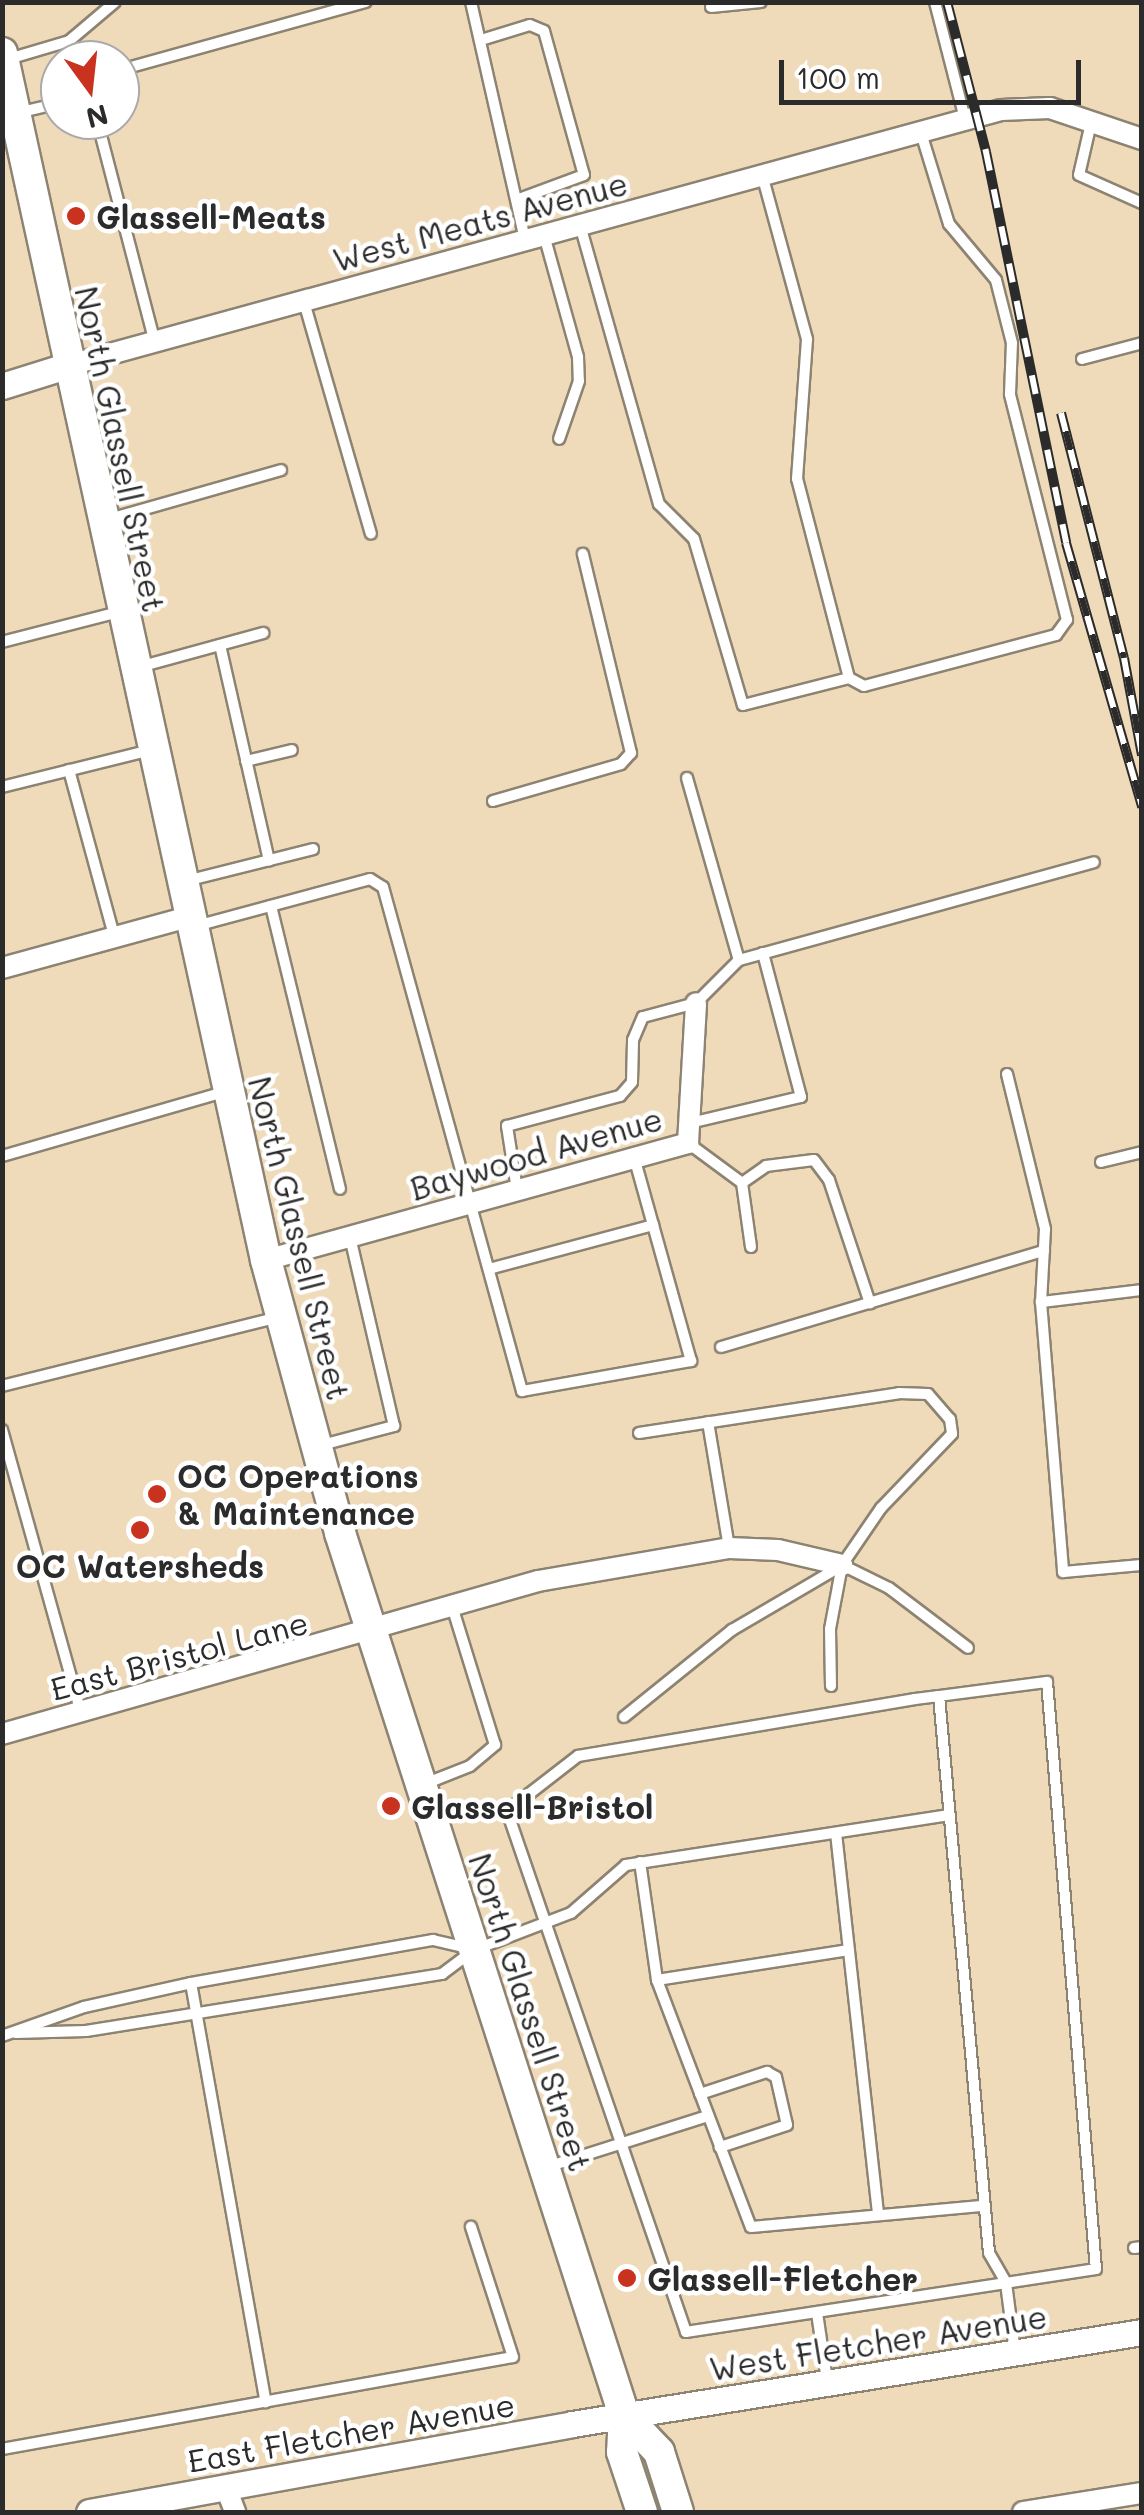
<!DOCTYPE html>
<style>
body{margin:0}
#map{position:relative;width:1144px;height:2515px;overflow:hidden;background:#efdbb9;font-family:Mali,sans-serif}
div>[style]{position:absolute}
.roads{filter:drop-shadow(2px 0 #8d8372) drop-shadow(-2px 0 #8d8372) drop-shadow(0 2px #8d8372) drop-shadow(0 -2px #8d8372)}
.service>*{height:10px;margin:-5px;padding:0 5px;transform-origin:5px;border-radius:5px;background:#fff}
.minor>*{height:20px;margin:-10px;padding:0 10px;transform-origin:10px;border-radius:10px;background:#fff}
.tertiary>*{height:25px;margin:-12.5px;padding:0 12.5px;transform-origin:12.5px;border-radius:12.5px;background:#fff}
.secondary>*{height:30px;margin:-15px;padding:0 15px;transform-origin:15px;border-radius:15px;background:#fff}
.rail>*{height:10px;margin-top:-5px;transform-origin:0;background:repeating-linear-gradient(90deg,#fff 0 19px,#2b2b2b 0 38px);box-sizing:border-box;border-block:2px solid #2b2b2b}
.dots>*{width:28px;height:28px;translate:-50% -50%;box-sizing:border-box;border:5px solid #fff;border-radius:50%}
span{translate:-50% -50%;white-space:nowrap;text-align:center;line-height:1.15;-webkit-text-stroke:9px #fff;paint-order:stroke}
.poi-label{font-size:32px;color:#2b2b2b;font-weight:700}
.left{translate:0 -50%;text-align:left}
.street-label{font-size:32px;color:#2b2b2b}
.frame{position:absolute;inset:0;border:5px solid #2b2b2b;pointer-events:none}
.north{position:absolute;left:40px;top:40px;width:100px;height:100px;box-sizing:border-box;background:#fff;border:2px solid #aaa;border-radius:50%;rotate:165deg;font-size:28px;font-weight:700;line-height:40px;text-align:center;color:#2b2b2b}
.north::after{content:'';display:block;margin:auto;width:35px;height:45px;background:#c8321e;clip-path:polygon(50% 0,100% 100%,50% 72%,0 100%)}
.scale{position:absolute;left:779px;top:60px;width:302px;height:45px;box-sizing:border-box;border:5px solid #2b2b2b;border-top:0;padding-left:12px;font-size:30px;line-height:35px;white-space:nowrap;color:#2b2b2b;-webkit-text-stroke:8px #fff;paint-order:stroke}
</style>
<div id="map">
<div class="roads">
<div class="service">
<i style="left:471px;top:2px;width:243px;rotate:77.2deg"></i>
<i style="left:935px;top:2px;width:121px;rotate:75.6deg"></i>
<i style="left:711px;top:7px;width:50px;rotate:-5.7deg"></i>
<i style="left:481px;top:40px;width:51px;rotate:-17deg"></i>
<i style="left:530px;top:25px;width:15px;rotate:23deg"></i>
<i style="left:544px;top:31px;width:149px;rotate:74.5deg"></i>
<i style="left:584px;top:175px;width:72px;rotate:159.8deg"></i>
<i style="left:5px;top:60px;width:67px;rotate:-16.5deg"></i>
<i style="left:69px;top:41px;width:60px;rotate:-40.3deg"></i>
<i style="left:120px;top:70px;width:255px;rotate:-15.5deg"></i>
<i style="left:17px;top:113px;width:44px;rotate:-13.1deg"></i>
<i style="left:97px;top:120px;width:229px;rotate:75.4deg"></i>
<i style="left:1091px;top:123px;width:53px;rotate:103deg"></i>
<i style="left:1079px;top:175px;width:69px;rotate:24deg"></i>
<i style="left:580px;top:225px;width:290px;rotate:74.2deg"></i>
<i style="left:659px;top:504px;width:49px;rotate:45deg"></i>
<i style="left:694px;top:539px;width:173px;rotate:73.6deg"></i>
<i style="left:743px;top:705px;width:109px;rotate:-14.3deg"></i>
<i style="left:849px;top:678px;width:206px;rotate:-104.6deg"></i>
<i style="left:797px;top:479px;width:140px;rotate:-85.9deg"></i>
<i style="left:807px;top:339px;width:170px;rotate:-105.3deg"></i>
<i style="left:544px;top:235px;width:127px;rotate:74.4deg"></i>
<i style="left:578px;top:357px;width:24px;rotate:88deg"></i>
<i style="left:579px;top:381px;width:61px;rotate:109deg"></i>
<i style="left:304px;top:302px;width:241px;rotate:73.9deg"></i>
<i style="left:1082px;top:359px;width:62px;rotate:-14.9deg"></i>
<i style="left:106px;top:520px;width:182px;rotate:-15.9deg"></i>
<i style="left:2px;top:642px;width:121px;rotate:-14.4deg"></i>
<i style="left:220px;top:645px;width:221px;rotate:77.2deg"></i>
<i style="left:139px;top:667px;width:129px;rotate:-15.3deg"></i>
<i style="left:849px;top:678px;width:17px;rotate:28deg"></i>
<i style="left:864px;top:686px;width:199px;rotate:-14.9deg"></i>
<i style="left:1056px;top:635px;width:19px;rotate:-54deg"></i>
<i style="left:1067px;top:620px;width:233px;rotate:-104.2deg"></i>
<i style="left:1010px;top:394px;width:51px;rotate:-87.8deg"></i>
<i style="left:1012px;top:343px;width:65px;rotate:-104.3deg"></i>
<i style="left:996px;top:280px;width:73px;rotate:-130deg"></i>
<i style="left:949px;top:224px;width:98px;rotate:-107.1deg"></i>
<i style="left:246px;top:761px;width:47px;rotate:-13.4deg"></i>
<i style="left:69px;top:770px;width:172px;rotate:74.8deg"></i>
<i style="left:687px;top:778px;width:189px;rotate:74.1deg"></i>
<i style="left:2px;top:787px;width:153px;rotate:-14deg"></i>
<i style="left:493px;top:801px;width:133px;rotate:-16.1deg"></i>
<i style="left:621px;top:764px;width:15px;rotate:-48deg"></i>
<i style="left:631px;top:753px;width:205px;rotate:-103.6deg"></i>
<i style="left:186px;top:881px;width:131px;rotate:-14.1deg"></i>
<i style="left:271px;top:906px;width:291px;rotate:76.3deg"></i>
<i style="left:196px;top:926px;width:180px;rotate:-15.1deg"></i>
<i style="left:370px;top:879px;width:15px;rotate:32deg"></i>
<i style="left:383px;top:887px;width:523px;rotate:74.58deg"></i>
<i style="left:522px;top:1391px;width:172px;rotate:-10.1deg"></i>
<i style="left:691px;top:1361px;width:212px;rotate:-105.6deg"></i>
<i style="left:1007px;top:1074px;width:160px;rotate:76.2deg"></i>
<i style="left:1045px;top:1229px;width:73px;rotate:93.1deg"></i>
<i style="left:690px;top:1123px;width:114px;rotate:-13.2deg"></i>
<i style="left:801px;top:1097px;width:149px;rotate:-104.8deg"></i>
<i style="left:688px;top:1143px;width:67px;rotate:36.5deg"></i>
<i style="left:2px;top:1156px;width:234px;rotate:-16.1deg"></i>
<i style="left:1101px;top:1162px;width:42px;rotate:-13.7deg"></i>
<i style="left:517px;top:1190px;width:65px;rotate:-98.9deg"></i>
<i style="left:507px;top:1126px;width:117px;rotate:-14.9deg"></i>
<i style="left:620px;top:1096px;width:18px;rotate:-49deg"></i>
<i style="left:632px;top:1082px;width:42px;rotate:-88.6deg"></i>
<i style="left:633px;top:1040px;width:25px;rotate:-67deg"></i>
<i style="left:643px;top:1017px;width:55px;rotate:-14.8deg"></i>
<i style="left:696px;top:1003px;width:61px;rotate:-45deg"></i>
<i style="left:739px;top:960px;width:368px;rotate:-15.4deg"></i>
<i style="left:751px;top:1247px;width:65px;rotate:-98deg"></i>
<i style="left:742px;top:1183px;width:29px;rotate:-35deg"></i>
<i style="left:766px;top:1166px;width:48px;rotate:-7.1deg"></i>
<i style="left:814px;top:1160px;width:25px;rotate:53deg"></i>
<i style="left:829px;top:1180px;width:130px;rotate:71.6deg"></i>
<i style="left:489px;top:1269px;width:170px;rotate:-15deg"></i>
<i style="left:1142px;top:1290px;width:102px;rotate:173.2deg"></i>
<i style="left:1041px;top:1302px;width:271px;rotate:85.3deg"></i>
<i style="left:1063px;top:1572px;width:79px;rotate:-5.1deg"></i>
<i style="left:721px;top:1347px;width:337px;rotate:-16.6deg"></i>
<i style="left:2px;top:1386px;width:284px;rotate:-14deg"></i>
<i style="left:708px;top:1422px;width:128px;rotate:80.5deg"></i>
<i style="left:2px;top:1430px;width:293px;rotate:74.4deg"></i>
<i style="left:639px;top:1433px;width:263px;rotate:-8.7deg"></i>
<i style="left:899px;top:1393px;width:29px;rotate:2deg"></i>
<i style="left:928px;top:1394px;width:33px;rotate:49deg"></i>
<i style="left:950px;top:1419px;width:15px;rotate:82deg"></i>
<i style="left:952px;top:1434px;width:103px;rotate:133.8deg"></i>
<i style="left:881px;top:1508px;width:69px;rotate:124.4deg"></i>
<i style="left:842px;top:1565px;width:65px;rotate:100.6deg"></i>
<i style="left:830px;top:1629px;width:57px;rotate:89deg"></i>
<i style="left:318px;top:1446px;width:79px;rotate:-14.7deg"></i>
<i style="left:394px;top:1426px;width:194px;rotate:-103.1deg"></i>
<i style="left:842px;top:1565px;width:52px;rotate:26.1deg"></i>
<i style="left:889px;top:1588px;width:99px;rotate:37.2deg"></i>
<i style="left:939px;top:1696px;width:559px;rotate:84.87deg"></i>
<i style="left:989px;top:2253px;width:34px;rotate:60deg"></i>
<i style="left:1006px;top:2283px;width:324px;rotate:171.3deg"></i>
<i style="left:686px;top:2332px;width:551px;rotate:-108.96deg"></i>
<i style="left:507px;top:1811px;width:90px;rotate:-37.8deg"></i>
<i style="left:578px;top:1756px;width:342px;rotate:-9.6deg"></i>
<i style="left:915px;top:1699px;width:24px;rotate:-7deg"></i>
<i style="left:939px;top:1696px;width:109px;rotate:-7.4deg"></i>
<i style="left:1047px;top:1682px;width:589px;rotate:85.23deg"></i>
<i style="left:1096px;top:2269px;width:91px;rotate:171.2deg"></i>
<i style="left:1006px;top:2283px;width:70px;rotate:82.6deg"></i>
<i style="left:624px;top:1717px;width:139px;rotate:-38.9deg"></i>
<i style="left:732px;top:1630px;width:126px;rotate:-30.4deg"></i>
<i style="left:427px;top:1783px;width:46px;rotate:-21.6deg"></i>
<i style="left:470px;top:1766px;width:33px;rotate:-40deg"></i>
<i style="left:495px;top:1745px;width:145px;rotate:-107.2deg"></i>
<i style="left:836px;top:1833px;width:382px;rotate:83.7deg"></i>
<i style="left:640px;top:1862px;width:119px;rotate:81.8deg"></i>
<i style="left:657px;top:1980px;width:264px;rotate:69.2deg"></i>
<i style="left:751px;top:2227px;width:234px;rotate:-5.2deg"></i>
<i style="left:657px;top:1980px;width:194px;rotate:-8.9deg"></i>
<i style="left:191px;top:1983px;width:426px;rotate:79.9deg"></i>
<i style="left:16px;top:2033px;width:70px;rotate:-1.6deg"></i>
<i style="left:86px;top:2031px;width:361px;rotate:-9.1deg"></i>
<i style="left:442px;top:1974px;width:40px;rotate:-37deg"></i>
<i style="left:474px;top:1950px;width:104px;rotate:-20.9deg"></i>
<i style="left:571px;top:1913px;width:73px;rotate:-41.1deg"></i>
<i style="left:626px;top:1865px;width:327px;rotate:-8.8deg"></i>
<i style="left:2px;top:2036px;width:87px;rotate:-19.5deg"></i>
<i style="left:84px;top:2007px;width:110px;rotate:-12.6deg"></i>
<i style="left:191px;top:1983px;width:246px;rotate:-10.1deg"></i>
<i style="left:433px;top:1940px;width:36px;rotate:13deg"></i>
<i style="left:700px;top:2094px;width:71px;rotate:-18.2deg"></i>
<i style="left:767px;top:2072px;width:10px;rotate:29deg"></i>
<i style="left:776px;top:2077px;width:49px;rotate:77.1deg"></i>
<i style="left:787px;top:2125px;width:71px;rotate:161.8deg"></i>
<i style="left:547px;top:2167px;width:169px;rotate:-17.6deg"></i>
<i style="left:1134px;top:2248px;width:8px;rotate:-7deg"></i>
<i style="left:817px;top:2313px;width:69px;rotate:81.6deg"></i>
<i style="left:2px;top:2449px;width:519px;rotate:-10.21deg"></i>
<i style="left:513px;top:2357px;width:137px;rotate:-107.9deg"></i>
</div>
<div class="minor">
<i style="left:66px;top:366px;width:969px;rotate:-15.31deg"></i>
<i style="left:1001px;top:110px;width:49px;rotate:-2.3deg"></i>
<i style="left:1050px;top:108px;width:97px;rotate:18.6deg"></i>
<i style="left:2px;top:968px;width:193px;rotate:-15.3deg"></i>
<i style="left:266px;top:1260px;width:438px;rotate:-15.5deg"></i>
<i style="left:688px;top:1143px;width:140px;rotate:-86.7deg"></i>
<i style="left:2px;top:1734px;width:557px;rotate:-15.93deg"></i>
<i style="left:538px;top:1581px;width:194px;rotate:-9.8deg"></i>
<i style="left:729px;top:1548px;width:49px;rotate:2.3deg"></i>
<i style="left:778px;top:1550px;width:66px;rotate:13.2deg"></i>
<i style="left:226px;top:2488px;width:26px;rotate:69deg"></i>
<i style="left:1023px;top:2512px;width:121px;rotate:-9.1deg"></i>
</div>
<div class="tertiary">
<i style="left:2px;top:386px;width:67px;rotate:-17.4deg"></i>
<i style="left:89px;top:2512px;width:491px;rotate:-10.3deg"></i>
<i style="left:572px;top:2424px;width:577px;rotate:-9.17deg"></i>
</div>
<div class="secondary">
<i style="left:2px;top:53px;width:1236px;rotate:77.66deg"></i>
<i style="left:266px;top:1260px;width:283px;rotate:74.8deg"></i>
<i style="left:340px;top:1533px;width:927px;rotate:72.15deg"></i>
<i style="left:624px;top:2415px;width:37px;rotate:93deg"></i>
<i style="left:622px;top:2452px;width:63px;rotate:71.6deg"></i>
<i style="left:624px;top:2415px;width:51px;rotate:46.6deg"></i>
<i style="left:659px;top:2452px;width:63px;rotate:72.4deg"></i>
</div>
</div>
<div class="rail">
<i style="left:947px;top:2px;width:155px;rotate:75.4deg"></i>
<i style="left:986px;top:152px;width:399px;rotate:78.4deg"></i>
<i style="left:1066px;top:543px;width:275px;rotate:73.9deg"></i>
<i style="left:1061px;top:413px;width:253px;rotate:75.6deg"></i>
<i style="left:1124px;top:658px;width:99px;rotate:79.5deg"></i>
</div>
<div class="dots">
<i style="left:76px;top:216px;background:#c8321e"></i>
<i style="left:157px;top:1494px;background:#c8321e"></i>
<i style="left:140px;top:1530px;background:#c8321e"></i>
<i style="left:391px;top:1806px;background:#c8321e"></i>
<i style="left:627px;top:2278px;background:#c8321e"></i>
</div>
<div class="poi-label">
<span class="left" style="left:96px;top:216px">Glassell-Meats</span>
<span class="left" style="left:177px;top:1494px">OC Operations<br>&amp; Maintenance</span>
<span style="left:140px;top:1565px">OC Watersheds</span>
<span class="left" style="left:411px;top:1806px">Glassell-Bristol</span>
<span class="left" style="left:647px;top:2278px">Glassell-Fletcher</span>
</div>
<div class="street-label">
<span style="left:480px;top:221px;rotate:-15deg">West Meats Avenue</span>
<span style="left:121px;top:449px;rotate:78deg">North Glassell Street</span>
<span style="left:536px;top:1153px;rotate:-16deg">Baywood Avenue</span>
<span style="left:300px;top:1238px;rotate:76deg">North Glassell Street</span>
<span style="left:179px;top:1655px;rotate:-15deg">East Bristol Lane</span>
<span style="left:531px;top:2012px;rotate:72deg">North Glassell Street</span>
<span style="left:878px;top:2342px;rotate:-9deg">West Fletcher Avenue</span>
<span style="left:351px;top:2432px;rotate:-10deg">East Fletcher Avenue</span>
</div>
<div class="frame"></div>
<div class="north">N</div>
<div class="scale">100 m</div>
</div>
